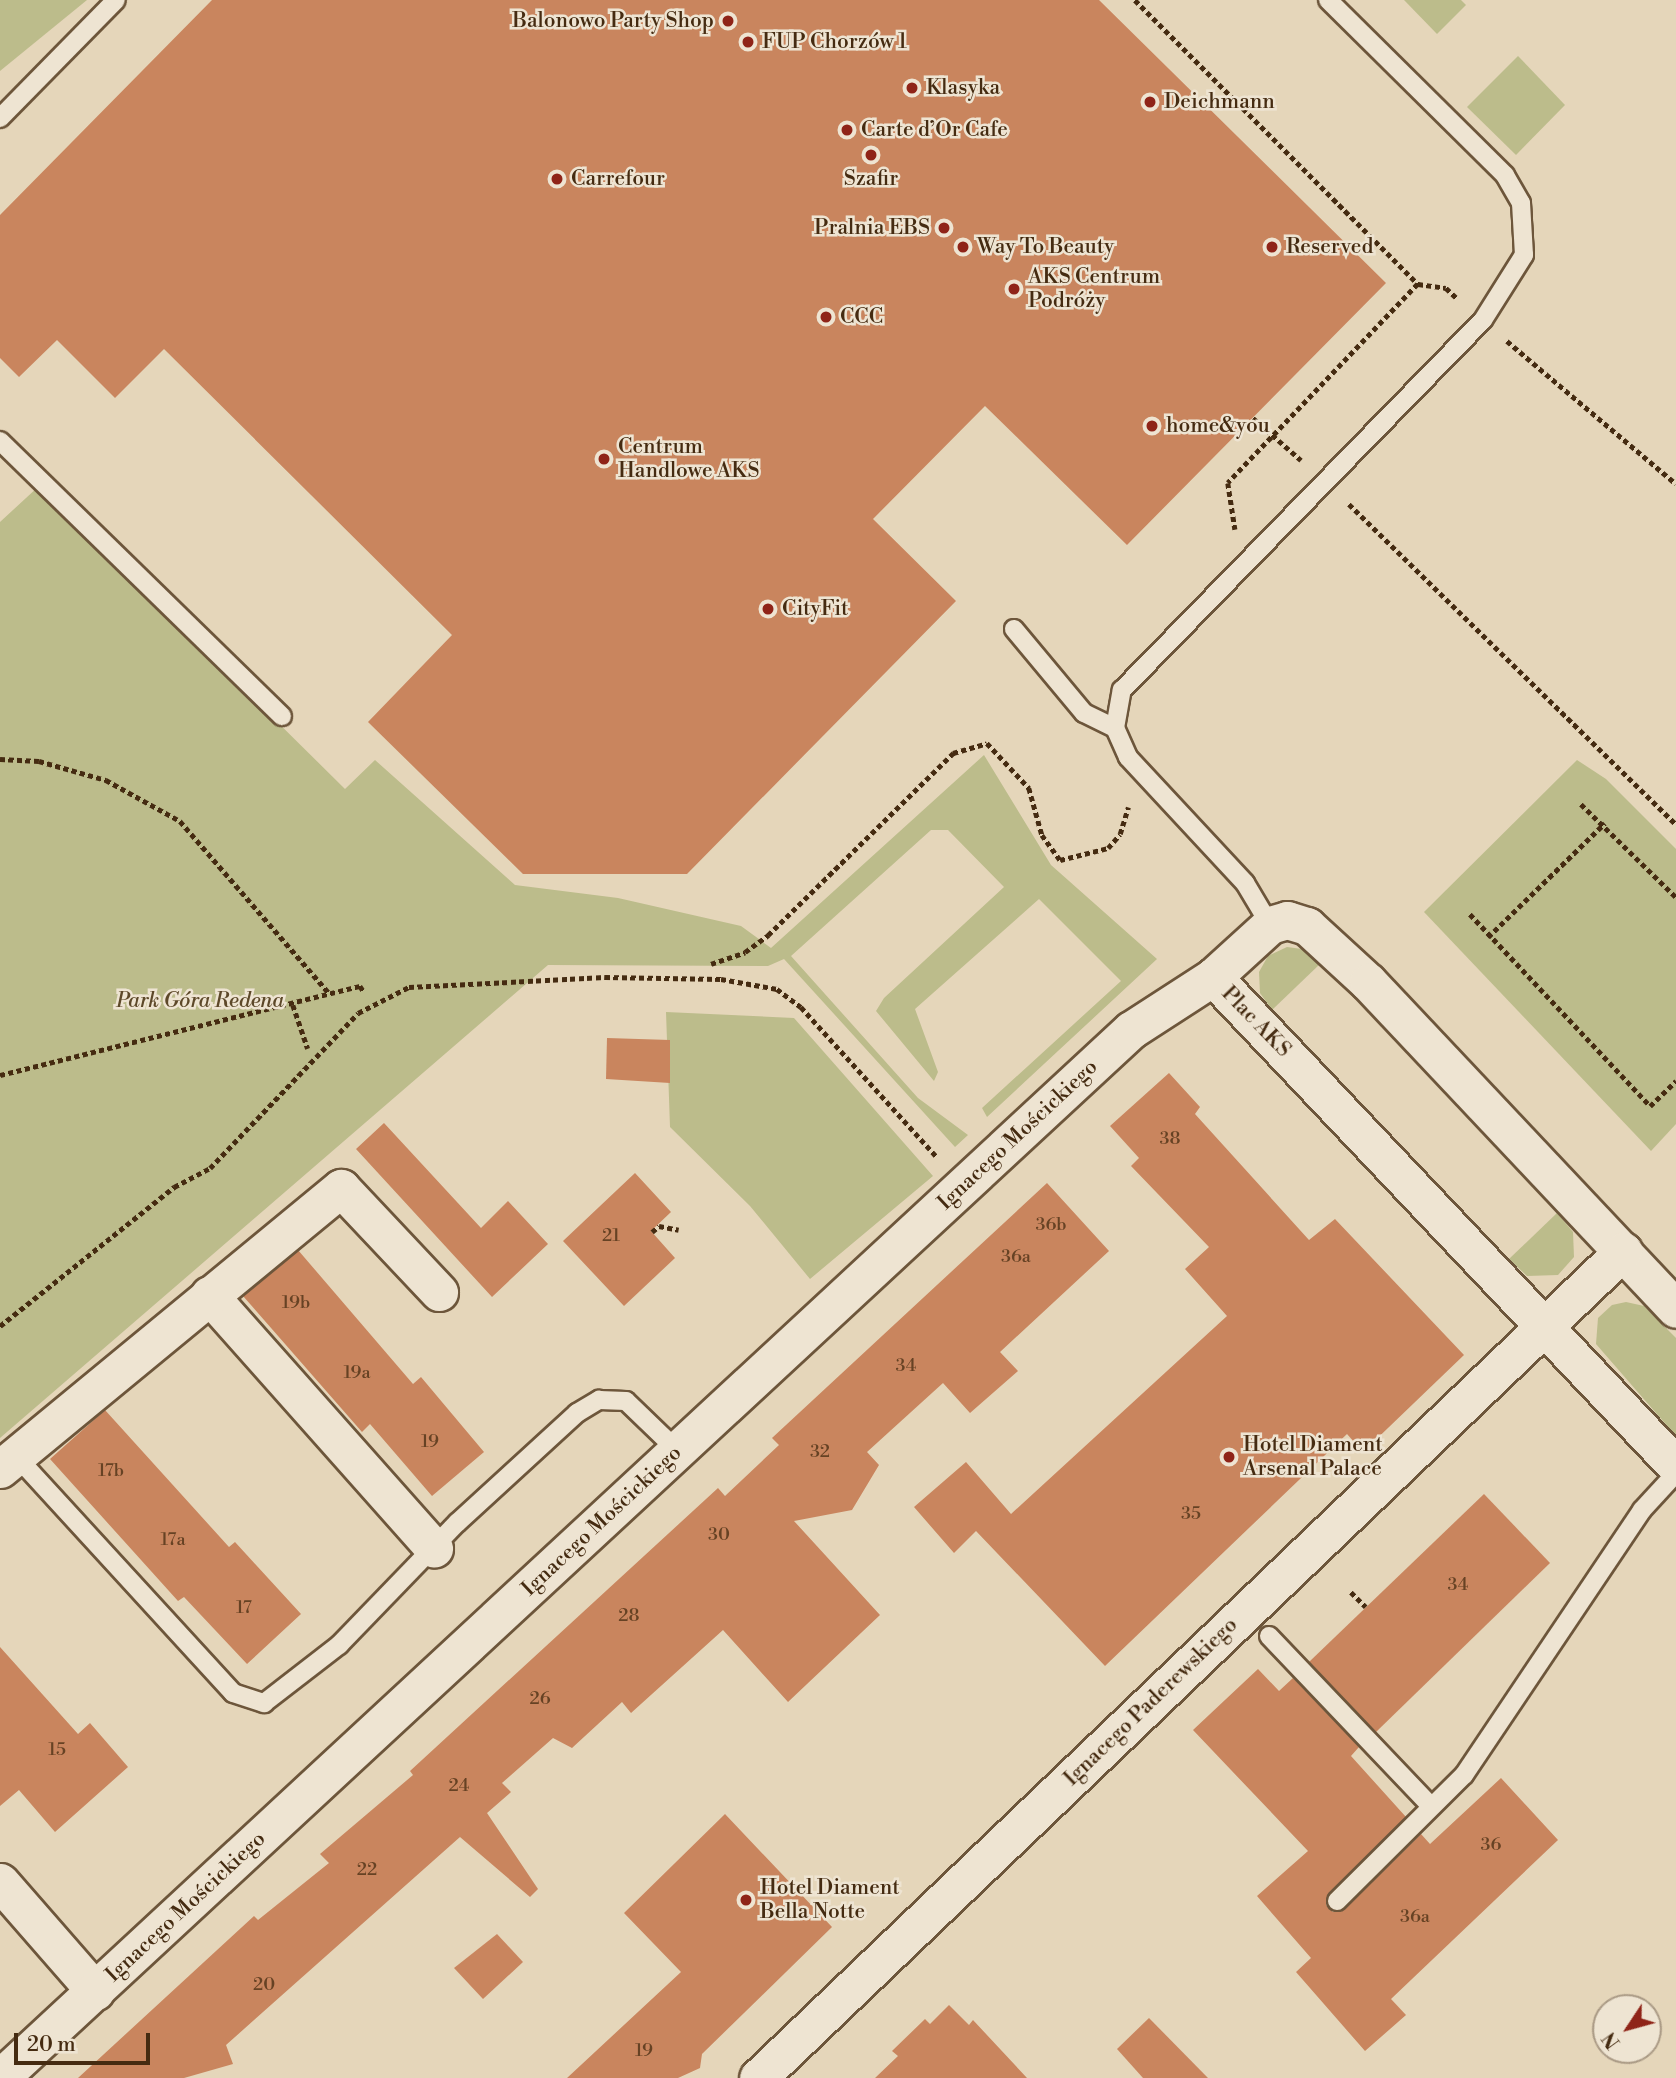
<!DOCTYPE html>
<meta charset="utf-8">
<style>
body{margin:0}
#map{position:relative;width:1676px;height:2078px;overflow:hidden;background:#e5d6ba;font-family:"Libre Bodoni",serif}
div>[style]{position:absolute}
.green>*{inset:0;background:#bcbc8b}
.building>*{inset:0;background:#c9855e}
.path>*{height:4.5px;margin-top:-2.25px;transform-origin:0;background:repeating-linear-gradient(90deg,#452b11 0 5px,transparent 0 8.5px)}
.roads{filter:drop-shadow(2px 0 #6d563b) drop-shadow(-2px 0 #6d563b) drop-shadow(0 2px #6d563b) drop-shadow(0 -2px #6d563b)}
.lane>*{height:18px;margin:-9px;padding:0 9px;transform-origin:9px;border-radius:9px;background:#eee4d2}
.street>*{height:37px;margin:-18.5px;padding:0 18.5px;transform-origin:18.5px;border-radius:18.5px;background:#eee4d2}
.dots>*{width:19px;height:19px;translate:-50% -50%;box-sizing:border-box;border:4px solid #eee4d2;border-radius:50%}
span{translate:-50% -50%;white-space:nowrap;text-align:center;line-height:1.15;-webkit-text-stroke:5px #eee4d2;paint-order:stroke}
.number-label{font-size:18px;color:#664224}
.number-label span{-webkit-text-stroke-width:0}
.poi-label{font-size:21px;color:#452b11}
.right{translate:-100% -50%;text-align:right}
.left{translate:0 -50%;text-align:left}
.park-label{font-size:21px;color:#5d4829;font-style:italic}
.street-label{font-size:21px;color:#452b11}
.north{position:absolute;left:1592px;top:1994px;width:70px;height:70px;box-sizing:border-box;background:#eee4d2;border:2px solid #aa9a85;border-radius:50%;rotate:234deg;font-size:19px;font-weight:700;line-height:28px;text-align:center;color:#452b11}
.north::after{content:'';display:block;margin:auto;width:24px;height:32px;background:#8f2418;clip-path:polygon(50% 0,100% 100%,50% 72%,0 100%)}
.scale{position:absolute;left:14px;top:2033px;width:136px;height:32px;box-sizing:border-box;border:4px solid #452b11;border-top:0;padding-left:9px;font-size:21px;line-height:24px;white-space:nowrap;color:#452b11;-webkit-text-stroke:5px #eee4d2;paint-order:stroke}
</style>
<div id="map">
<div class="green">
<i style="clip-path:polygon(0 0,87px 0,0 71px)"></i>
<i style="clip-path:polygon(1404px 0,1461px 0,1466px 5px,1437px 34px)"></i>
<i style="clip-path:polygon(1518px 56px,1565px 105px,1516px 155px,1467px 107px)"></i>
<i style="clip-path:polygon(39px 486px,345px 789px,375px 760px,515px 885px,618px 898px,741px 926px,771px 948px,984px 755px,1051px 865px,1157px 959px,987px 1117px,982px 1108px,1121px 981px,1039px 899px,915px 1009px,938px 1072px,934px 1081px,876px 1011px,884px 998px,1004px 887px,948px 830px,931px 830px,791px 956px,918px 1098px,968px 1135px,955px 1147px,784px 959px,768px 966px,548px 965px,0 1438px,0 522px)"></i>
<i style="clip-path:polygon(1577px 760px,1606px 779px,1676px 849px,1676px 1124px,1651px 1151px,1424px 912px)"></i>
<i style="clip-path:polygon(1287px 947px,1302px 949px,1321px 963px,1272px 1010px,1260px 993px,1259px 972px,1268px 956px)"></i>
<i style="clip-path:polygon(666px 1012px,794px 1018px,933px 1176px,810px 1279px,750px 1206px,670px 1127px)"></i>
<i style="clip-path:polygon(1557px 1213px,1573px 1232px,1574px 1257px,1558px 1275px,1527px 1276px,1509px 1259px)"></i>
<i style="clip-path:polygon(1626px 1302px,1644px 1306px,1676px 1338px,1676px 1436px,1596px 1344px,1598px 1318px,1612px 1305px)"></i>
</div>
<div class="building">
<i style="clip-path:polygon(212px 0,1099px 0,1386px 283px,1127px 545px,985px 406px,873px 519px,956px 601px,687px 874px,523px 874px,368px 722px,452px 635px,164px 349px,115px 398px,57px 340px,19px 377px,0 358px,0 215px)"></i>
<i style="clip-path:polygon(607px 1038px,670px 1040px,670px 1083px,606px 1079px)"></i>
<i style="clip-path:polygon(1169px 1073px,1200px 1107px,1195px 1114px,1309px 1240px,1335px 1219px,1464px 1355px,1363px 1452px,1347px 1434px,1105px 1666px,976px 1531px,954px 1553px,914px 1507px,966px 1462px,1011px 1514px,1227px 1316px,1185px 1269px,1209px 1247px,1131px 1166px,1139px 1158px,1110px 1126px)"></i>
<i style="clip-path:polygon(384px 1123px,481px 1228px,508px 1201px,548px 1244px,492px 1297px,356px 1149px)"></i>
<i style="clip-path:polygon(635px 1173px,671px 1212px,651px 1231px,675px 1258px,624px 1306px,563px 1241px)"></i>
<i style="clip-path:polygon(1047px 1183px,1109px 1251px,1000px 1352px,1018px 1371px,970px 1413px,943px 1383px,867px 1452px,879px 1465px,852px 1510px,794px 1521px,880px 1615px,788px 1702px,723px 1630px,631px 1713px,622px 1702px,572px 1748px,553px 1738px,502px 1783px,511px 1792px,487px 1813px,538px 1889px,530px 1897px,460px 1837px,226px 2045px,233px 2064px,184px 2078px,78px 2078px,254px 1916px,258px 1920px,329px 1863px,320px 1854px,413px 1775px,410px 1771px,718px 1488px,725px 1496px,779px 1445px,772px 1438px)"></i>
<i style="clip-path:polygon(298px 1250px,413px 1384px,421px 1377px,484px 1452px,432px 1496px,370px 1424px,362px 1432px,243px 1296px)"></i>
<i style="clip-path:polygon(105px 1410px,229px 1547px,235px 1542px,301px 1614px,247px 1664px,184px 1597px,178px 1601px,50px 1459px)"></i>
<i style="clip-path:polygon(1484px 1494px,1550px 1563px,1376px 1732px,1309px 1662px)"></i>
<i style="clip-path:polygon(0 1647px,78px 1734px,90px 1723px,128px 1767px,55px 1832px,19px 1790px,0 1806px)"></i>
<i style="clip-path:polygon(1258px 1669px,1279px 1691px,1293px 1678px,1359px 1747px,1351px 1756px,1406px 1817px,1329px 1893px,1326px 1905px,1333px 1912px,1345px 1909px,1421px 1834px,1430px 1844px,1501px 1778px,1558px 1840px,1391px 1999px,1406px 2015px,1365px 2051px,1296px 1972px,1311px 1958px,1257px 1896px,1308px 1851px,1193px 1730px)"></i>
<i style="clip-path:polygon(725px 1814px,832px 1927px,702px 2054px,700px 2068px,678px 2078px,567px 2078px,681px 1972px,624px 1913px)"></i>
<i style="clip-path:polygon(497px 1934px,523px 1962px,483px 1999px,454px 1968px)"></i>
<i style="clip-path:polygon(949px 2005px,969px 2025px,973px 2020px,1027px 2078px,875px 2078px,898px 2056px,892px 2051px,925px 2019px,930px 2024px)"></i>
<i style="clip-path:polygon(1149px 2018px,1208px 2078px,1143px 2078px,1117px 2049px)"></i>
</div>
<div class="path">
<i style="left:1135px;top:0;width:401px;rotate:45.1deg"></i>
<i style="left:1418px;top:284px;width:275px;rotate:133.7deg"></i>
<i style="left:1228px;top:483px;width:47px;rotate:81.3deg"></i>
<i style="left:1418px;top:284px;width:28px;rotate:8deg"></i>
<i style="left:1446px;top:288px;width:16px;rotate:43deg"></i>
<i style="left:1507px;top:341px;width:221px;rotate:40.2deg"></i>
<i style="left:1253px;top:418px;width:64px;rotate:41.2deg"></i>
<i style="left:1349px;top:504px;width:458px;rotate:44.4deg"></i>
<i style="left:0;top:759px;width:39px;rotate:3deg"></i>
<i style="left:39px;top:761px;width:70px;rotate:15.8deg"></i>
<i style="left:106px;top:780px;width:85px;rotate:29deg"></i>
<i style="left:180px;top:821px;width:229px;rotate:49.1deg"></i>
<i style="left:1581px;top:804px;width:133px;rotate:44.4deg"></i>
<i style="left:1470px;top:914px;width:263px;rotate:46.8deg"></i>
<i style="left:1650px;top:1106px;width:36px;rotate:-44deg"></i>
<i style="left:1488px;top:937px;width:163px;rotate:-44.3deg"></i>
<i style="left:711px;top:964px;width:36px;rotate:-19deg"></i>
<i style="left:745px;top:952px;width:29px;rotate:-36deg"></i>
<i style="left:768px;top:935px;width:260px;rotate:-44.5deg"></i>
<i style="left:953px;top:753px;width:35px;rotate:-16deg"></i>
<i style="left:987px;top:743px;width:62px;rotate:47deg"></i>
<i style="left:1029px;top:788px;width:49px;rotate:74.5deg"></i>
<i style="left:1042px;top:835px;width:31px;rotate:54deg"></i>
<i style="left:1060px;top:860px;width:49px;rotate:-14deg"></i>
<i style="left:1108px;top:848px;width:18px;rotate:-49deg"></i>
<i style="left:1120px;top:834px;width:28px;rotate:-73deg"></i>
<i style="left:293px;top:1005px;width:46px;rotate:71.2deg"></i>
<i style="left:0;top:1075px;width:371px;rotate:-13.9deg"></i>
<i style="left:360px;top:986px;width:7px;rotate:56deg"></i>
<i style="left:652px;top:1232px;width:9px;rotate:-41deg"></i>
<i style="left:659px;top:1226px;width:20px;rotate:11deg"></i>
<i style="left:0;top:1326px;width:223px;rotate:-38.6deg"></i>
<i style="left:174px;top:1187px;width:41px;rotate:-27.8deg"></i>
<i style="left:210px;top:1168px;width:214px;rotate:-46.3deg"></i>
<i style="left:358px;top:1013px;width:57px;rotate:-27deg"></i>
<i style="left:409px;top:987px;width:196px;rotate:-2.9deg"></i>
<i style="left:605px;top:977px;width:116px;rotate:1deg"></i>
<i style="left:721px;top:979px;width:57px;rotate:10.1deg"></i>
<i style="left:777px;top:989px;width:30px;rotate:37deg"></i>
<i style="left:801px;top:1007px;width:201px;rotate:47.8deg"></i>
<i style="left:1351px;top:1592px;width:21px;rotate:45deg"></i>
</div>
<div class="roads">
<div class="lane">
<i style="left:0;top:118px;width:165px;rotate:-45.5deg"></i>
<i style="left:0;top:441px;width:394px;rotate:44.3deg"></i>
<i style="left:1014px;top:629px;width:109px;rotate:50.2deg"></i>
<i style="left:1084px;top:713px;width:34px;rotate:26deg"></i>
<i style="left:1270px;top:925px;width:49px;rotate:-120.8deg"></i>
<i style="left:1245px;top:883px;width:172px;rotate:-132.9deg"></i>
<i style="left:1128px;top:757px;width:32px;rotate:-114deg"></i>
<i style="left:1115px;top:728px;width:39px;rotate:-80deg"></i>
<i style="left:1122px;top:690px;width:517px;rotate:-45.71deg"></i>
<i style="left:1483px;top:320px;width:77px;rotate:-57.8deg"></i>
<i style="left:1524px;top:255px;width:52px;rotate:-93.3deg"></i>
<i style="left:1521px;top:203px;width:32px;rotate:-120deg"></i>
<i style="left:1505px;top:175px;width:249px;rotate:-135.3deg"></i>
<i style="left:16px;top:1456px;width:321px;rotate:47.5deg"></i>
<i style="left:233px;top:1693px;width:33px;rotate:18deg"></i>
<i style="left:264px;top:1703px;width:95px;rotate:-37.7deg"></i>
<i style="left:339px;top:1645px;width:170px;rotate:-46deg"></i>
<i style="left:457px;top:1523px;width:163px;rotate:-42.5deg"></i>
<i style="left:577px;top:1413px;width:26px;rotate:-31deg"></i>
<i style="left:599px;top:1400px;width:27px;rotate:2deg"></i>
<i style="left:626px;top:1401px;width:72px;rotate:43.9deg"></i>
<i style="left:1269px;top:1636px;width:235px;rotate:46.4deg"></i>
<i style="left:1337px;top:1901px;width:179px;rotate:-44.8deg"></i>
<i style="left:1464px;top:1775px;width:319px;rotate:-56.1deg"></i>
<i style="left:1642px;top:1510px;width:50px;rotate:-47.4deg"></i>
</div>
<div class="street">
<i style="left:1213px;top:977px;width:673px;rotate:46.56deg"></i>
<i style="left:209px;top:1295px;width:339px;rotate:48.4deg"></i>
<i style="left:0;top:1469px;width:442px;rotate:-39.5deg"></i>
<i style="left:341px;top:1188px;width:143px;rotate:46.7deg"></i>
<i style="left:0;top:1882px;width:145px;rotate:48.9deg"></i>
<i style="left:0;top:2078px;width:1542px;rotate:-42.82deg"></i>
<i style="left:1131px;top:1030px;width:98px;rotate:-32.9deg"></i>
<i style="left:1213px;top:977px;width:77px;rotate:-42.4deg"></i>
<i style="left:1270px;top:925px;width:18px;rotate:-16deg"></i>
<i style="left:1287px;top:920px;width:21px;rotate:17deg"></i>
<i style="left:1307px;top:926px;width:83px;rotate:42.6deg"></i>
<i style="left:1368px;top:982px;width:449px;rotate:46.7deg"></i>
<i style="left:758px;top:2078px;width:1197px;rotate:-43.71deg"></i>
</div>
</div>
<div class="dots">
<i style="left:728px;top:21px;background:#8f2418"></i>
<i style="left:748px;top:42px;background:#8f2418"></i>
<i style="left:912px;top:88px;background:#8f2418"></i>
<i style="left:1150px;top:102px;background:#8f2418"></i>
<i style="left:847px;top:130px;background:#8f2418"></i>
<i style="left:871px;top:155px;background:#8f2418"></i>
<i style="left:557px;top:179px;background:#8f2418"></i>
<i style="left:944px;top:228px;background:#8f2418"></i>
<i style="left:963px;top:247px;background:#8f2418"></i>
<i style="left:1272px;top:247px;background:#8f2418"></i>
<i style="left:1014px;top:289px;background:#8f2418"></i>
<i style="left:826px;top:317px;background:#8f2418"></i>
<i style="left:1152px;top:426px;background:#8f2418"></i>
<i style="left:604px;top:459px;background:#8f2418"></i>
<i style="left:768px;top:609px;background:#8f2418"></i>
<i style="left:1229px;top:1457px;background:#8f2418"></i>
<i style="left:746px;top:1900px;background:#8f2418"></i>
</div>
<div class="number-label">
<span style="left:1170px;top:1139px">38</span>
<span style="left:1051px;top:1225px">36b</span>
<span style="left:611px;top:1236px">21</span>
<span style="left:1016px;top:1257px">36a</span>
<span style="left:296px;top:1303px">19b</span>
<span style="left:906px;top:1366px">34</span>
<span style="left:357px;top:1373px">19a</span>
<span style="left:430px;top:1442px">19</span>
<span style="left:820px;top:1452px">32</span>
<span style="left:111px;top:1471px">17b</span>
<span style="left:1191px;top:1514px">35</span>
<span style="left:719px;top:1535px">30</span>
<span style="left:173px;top:1540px">17a</span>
<span style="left:1458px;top:1585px">34</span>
<span style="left:244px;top:1608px">17</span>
<span style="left:629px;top:1616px">28</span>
<span style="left:540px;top:1699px">26</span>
<span style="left:57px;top:1750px">15</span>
<span style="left:459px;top:1786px">24</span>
<span style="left:1491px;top:1845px">36</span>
<span style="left:367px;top:1870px">22</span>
<span style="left:1415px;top:1917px">36a</span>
<span style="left:264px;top:1985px">20</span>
<span style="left:644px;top:2051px">19</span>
</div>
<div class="poi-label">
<span class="right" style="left:714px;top:21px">Balonowo Party Shop</span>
<span class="left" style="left:762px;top:42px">FUP Chorzów 1</span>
<span class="left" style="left:926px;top:88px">Klasyka</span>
<span class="left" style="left:1164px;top:102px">Deichmann</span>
<span class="left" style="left:861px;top:130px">Carte d’Or Cafe</span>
<span class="left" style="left:571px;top:179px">Carrefour</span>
<span style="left:871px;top:179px">Szafir</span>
<span class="right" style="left:930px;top:228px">Pralnia EBS</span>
<span class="left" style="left:977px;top:247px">Way To Beauty</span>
<span class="left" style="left:1286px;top:247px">Reserved</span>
<span class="left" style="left:1028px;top:289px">AKS Centrum<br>Podróży</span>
<span class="left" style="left:840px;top:317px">CCC</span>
<span class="left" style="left:1166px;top:426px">home&amp;you</span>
<span class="left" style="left:618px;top:459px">Centrum<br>Handlowe AKS</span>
<span class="left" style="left:782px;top:609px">CityFit</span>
<span class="left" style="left:1243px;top:1457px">Hotel Diament<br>Arsenal Palace</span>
<span class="left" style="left:760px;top:1900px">Hotel Diament<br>Bella Notte</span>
</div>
<div class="park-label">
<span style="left:200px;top:1001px">Park Góra Redena</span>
</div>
<div class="street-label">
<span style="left:1256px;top:1022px;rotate:46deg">Plac AKS</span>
<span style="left:1018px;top:1135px;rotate:-43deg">Ignacego Mościckiego</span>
<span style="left:602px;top:1521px;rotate:-43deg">Ignacego Mościckiego</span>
<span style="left:1151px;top:1702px;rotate:-44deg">Ignacego Paderewskiego</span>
<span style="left:186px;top:1907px;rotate:-43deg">Ignacego Mościckiego</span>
</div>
<div class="north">N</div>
<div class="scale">20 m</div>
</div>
